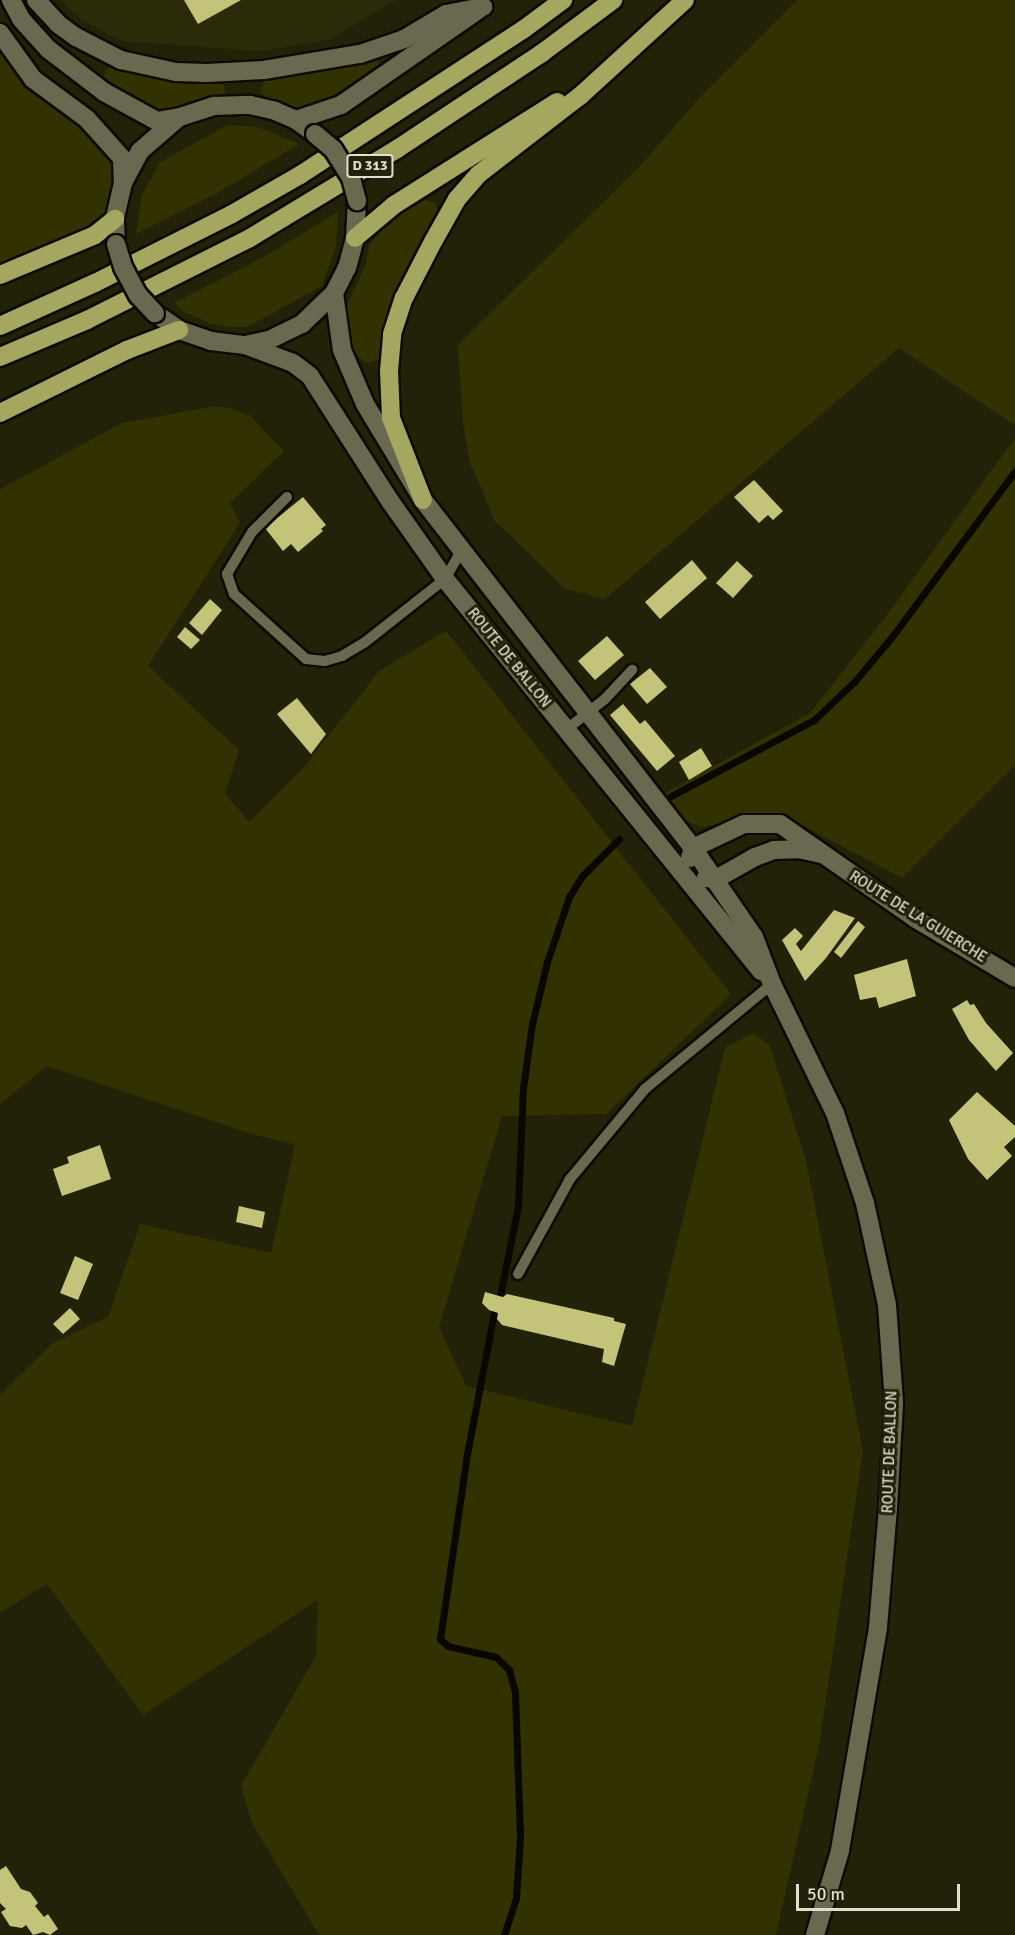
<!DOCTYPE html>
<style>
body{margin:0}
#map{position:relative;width:1015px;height:1935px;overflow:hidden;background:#222209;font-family:Signika,sans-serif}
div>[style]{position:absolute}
.built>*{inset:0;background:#2b2b09}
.green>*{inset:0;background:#323101}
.stream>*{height:7px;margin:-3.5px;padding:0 3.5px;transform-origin:3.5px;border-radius:3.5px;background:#080700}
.building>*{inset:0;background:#c3c479}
.roads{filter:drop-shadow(2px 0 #0c0b00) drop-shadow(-2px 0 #0c0b00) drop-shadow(0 2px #0c0b00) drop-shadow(0 -2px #0c0b00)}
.lane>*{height:10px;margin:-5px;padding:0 5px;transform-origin:5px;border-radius:5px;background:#68694e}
.secondary>*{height:18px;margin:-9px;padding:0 9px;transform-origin:9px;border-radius:9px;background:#68694e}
.highway>*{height:18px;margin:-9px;padding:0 9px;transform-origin:9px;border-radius:9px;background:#a5a65f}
.bridges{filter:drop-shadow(2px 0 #0c0b00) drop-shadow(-2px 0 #0c0b00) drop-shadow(0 2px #0c0b00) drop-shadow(0 -2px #0c0b00)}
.secondary-bridge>*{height:18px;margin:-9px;padding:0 9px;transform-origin:9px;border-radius:9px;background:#68694e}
span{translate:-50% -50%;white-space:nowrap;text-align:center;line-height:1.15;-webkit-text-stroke:6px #222209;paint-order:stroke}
.shield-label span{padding:2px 4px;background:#222209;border:2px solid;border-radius:4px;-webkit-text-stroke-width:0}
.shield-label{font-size:14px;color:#dfdfd0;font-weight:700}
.street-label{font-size:15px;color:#dfdfd0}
.scale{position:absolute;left:796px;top:1884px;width:164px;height:27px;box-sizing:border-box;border:3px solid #dfdfd0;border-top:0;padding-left:8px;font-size:18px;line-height:21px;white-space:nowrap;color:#dfdfd0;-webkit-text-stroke:4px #222209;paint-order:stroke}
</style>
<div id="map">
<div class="built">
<i style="clip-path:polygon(61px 0,396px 0,328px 40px,261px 51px,121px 41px,82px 20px)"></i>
</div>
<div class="green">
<i style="clip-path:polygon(797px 0,1015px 0,1015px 425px,899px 348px,605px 599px,566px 589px,495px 521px,469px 460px,463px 422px,458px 345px,641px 165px,703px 94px)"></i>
<i style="clip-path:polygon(0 33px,122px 158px,115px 219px,0 275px)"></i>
<i style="clip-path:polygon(371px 56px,377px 59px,380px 68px,377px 75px,296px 120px,275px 111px,261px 90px,263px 82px,270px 75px)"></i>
<i style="clip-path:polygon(113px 66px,150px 68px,218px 78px,224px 85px,225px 93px,219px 100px,157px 121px,103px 84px,105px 70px)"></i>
<i style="clip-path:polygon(227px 125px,259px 127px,299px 144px,217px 193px,136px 234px,141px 198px,159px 163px)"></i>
<i style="clip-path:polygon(425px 200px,435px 203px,438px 211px,394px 297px,383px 331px,379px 358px,372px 362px,365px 362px,353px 353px,343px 314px,365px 266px,370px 244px,392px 218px)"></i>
<i style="clip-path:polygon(338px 212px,336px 246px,322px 286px,247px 327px,227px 327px,209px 323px,182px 311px,174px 303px,260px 259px)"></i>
<i style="clip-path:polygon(211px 407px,226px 407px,249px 415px,284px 451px,230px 503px,240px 523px,148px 666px,239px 750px,225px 793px,249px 822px,305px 766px,379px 671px,446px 631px,731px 994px,606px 1114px,502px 1116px,439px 1327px,466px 1386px,632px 1426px,725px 1048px,753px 1033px,770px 1046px,806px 1161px,863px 1451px,819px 1745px,776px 1935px,319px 1935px,252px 1823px,241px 1786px,316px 1656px,318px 1600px,143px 1715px,47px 1584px,0 1613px,0 1395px,53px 1343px,108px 1317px,140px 1224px,271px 1253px,295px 1145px,249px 1133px,47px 1066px,0 1104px,0 489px,122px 423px)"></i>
<i style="clip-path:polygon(1015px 438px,1015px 765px,902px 878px,783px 815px,750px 814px,723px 823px,700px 827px,685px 820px,665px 793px,810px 713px,883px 620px)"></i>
</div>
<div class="stream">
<i style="left:671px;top:796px;width:162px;rotate:-28deg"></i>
<i style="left:814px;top:720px;width:57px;rotate:-43.6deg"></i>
<i style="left:855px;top:681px;width:56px;rotate:-50.1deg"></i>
<i style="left:891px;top:638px;width:208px;rotate:-53.4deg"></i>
<i style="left:504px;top:1935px;width:39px;rotate:-72deg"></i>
<i style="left:516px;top:1898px;width:61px;rotate:-86.2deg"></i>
<i style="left:520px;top:1837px;width:145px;rotate:-92deg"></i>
<i style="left:515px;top:1692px;width:23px;rotate:-105deg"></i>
<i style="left:509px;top:1670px;width:18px;rotate:-135deg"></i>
<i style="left:496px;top:1657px;width:49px;rotate:-167.1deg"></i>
<i style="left:448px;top:1646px;width:11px;rotate:-139deg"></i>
<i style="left:440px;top:1639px;width:187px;rotate:-81.7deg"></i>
<i style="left:467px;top:1454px;width:145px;rotate:-79.2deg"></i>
<i style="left:494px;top:1312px;width:17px;rotate:-69deg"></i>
<i style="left:500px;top:1296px;width:92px;rotate:-78.7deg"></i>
<i style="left:518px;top:1206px;width:118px;rotate:-87.6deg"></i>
<i style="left:523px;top:1088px;width:65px;rotate:-82deg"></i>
<i style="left:532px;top:1024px;width:64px;rotate:-76.4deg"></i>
<i style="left:547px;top:962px;width:69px;rotate:-71.3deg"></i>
<i style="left:569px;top:897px;width:26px;rotate:-58deg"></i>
<i style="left:583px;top:875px;width:51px;rotate:-45deg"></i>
</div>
<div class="building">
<i style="clip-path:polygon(184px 0,241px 0,198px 24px)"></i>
<i style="clip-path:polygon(754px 480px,783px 511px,773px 520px,768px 515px,759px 523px,734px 497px)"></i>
<i style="clip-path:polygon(303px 497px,326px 525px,321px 529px,323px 531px,298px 552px,291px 544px,283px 551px,265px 528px)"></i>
<i style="clip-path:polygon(692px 560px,707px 578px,660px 619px,645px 602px)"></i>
<i style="clip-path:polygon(737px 561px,753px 576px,733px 598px,716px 583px)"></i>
<i style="clip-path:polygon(210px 599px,222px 610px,202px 635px,189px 623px)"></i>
<i style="clip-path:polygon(185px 627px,200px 640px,191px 649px,177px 637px)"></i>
<i style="clip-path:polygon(607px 636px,624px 655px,595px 680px,578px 661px)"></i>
<i style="clip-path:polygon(650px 668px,667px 687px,647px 704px,630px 684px)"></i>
<i style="clip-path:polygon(297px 698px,326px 734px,311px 754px,277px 714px)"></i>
<i style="clip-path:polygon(623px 704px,640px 724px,645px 720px,675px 756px,657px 771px,610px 715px)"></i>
<i style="clip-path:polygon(701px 748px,712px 766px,689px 780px,679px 762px)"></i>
<i style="clip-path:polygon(834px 910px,855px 918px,826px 958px,805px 981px,782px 940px,795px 928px,803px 936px,796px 944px,801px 951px)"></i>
<i style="clip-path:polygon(858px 921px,865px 927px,841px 958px,834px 952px)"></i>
<i style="clip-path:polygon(907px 959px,916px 996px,879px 1008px,876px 997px,860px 1000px,854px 975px)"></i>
<i style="clip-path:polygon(967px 1000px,970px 1005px,974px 1004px,986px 1023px,1013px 1053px,996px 1071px,969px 1040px,952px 1009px)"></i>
<i style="clip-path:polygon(977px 1092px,1015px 1126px,1015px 1137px,1004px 1147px,1012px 1156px,987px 1180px,968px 1159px,949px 1120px)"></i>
<i style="clip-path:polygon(100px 1145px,111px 1179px,62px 1196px,53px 1169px,69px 1163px,67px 1157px)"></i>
<i style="clip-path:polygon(239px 1206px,265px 1212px,262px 1228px,236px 1222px)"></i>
<i style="clip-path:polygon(75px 1256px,93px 1264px,78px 1300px,60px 1293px)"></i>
<i style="clip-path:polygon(485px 1292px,503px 1297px,507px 1294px,614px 1318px,614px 1321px,626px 1324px,614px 1366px,602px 1362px,604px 1349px,502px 1325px,497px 1319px,498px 1313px,489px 1310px,482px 1303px)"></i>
<i style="clip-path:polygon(70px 1308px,80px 1319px,63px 1334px,53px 1324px)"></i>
<i style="clip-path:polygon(6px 1866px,21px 1889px,30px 1892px,38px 1903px,35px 1906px,44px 1917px,48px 1914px,58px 1929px,50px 1935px,43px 1932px,33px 1935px,26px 1925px,22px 1928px,10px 1926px,1px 1912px,6px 1909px,0 1903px,0 1870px)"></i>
</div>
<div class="roads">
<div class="lane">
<i style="left:287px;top:497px;width:49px;rotate:135deg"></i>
<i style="left:252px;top:532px;width:49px;rotate:120.8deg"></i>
<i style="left:227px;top:574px;width:21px;rotate:71deg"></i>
<i style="left:234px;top:594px;width:97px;rotate:42.1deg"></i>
<i style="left:306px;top:659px;width:19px;rotate:6deg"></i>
<i style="left:325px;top:661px;width:18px;rotate:-16deg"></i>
<i style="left:342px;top:656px;width:26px;rotate:-31deg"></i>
<i style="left:364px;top:643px;width:103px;rotate:-38.3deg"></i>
<i style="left:445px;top:579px;width:32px;rotate:-60deg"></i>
<i style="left:567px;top:729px;width:48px;rotate:-38.3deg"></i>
<i style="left:605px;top:699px;width:40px;rotate:-47deg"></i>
<i style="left:518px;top:1274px;width:108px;rotate:-61.3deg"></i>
<i style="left:570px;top:1179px;width:117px;rotate:-50.2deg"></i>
<i style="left:645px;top:1089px;width:165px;rotate:-39.6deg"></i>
</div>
<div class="secondary">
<i style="left:11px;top:0;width:21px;rotate:62deg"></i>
<i style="left:21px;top:19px;width:40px;rotate:48deg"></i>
<i style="left:48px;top:49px;width:71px;rotate:37.5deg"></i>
<i style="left:104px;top:92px;width:60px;rotate:28.7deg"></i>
<i style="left:157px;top:121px;width:23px;rotate:-10deg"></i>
<i style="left:180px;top:117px;width:36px;rotate:-18deg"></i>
<i style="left:214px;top:106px;width:36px;rotate:-2deg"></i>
<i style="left:250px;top:105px;width:26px;rotate:13deg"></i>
<i style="left:275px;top:111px;width:23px;rotate:23deg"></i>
<i style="left:296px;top:120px;width:24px;rotate:36deg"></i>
<i style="left:36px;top:0;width:33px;rotate:47deg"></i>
<i style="left:58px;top:24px;width:22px;rotate:36deg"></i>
<i style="left:76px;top:37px;width:51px;rotate:27.1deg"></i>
<i style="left:121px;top:60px;width:56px;rotate:12.3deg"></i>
<i style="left:176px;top:72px;width:31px;rotate:2deg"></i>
<i style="left:207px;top:73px;width:57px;rotate:-3deg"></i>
<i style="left:264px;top:70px;width:97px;rotate:-9.5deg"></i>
<i style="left:360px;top:54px;width:46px;rotate:-18.8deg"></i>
<i style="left:404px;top:39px;width:49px;rotate:-30.8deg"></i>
<i style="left:446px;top:14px;width:38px;rotate:-11deg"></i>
<i style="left:0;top:33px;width:57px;rotate:54.3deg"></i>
<i style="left:33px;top:79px;width:67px;rotate:36.5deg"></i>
<i style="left:87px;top:119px;width:52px;rotate:48.1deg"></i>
<i style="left:122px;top:158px;width:25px;rotate:88deg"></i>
<i style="left:123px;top:183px;width:37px;rotate:103deg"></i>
<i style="left:115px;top:219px;width:25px;rotate:88deg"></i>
<i style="left:296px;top:120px;width:47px;rotate:-18.4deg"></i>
<i style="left:341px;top:105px;width:167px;rotate:-34.7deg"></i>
<i style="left:124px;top:181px;width:34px;rotate:-62deg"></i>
<i style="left:140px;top:151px;width:49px;rotate:-40.9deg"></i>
<i style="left:334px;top:293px;width:58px;rotate:82deg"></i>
<i style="left:342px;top:350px;width:59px;rotate:66.9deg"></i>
<i style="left:365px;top:404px;width:112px;rotate:58.9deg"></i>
<i style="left:423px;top:500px;width:440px;rotate:52.2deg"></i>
<i style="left:693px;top:848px;width:108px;rotate:55.6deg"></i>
<i style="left:754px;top:937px;width:50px;rotate:69deg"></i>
<i style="left:772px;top:984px;width:144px;rotate:64deg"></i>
<i style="left:835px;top:1113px;width:95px;rotate:71.6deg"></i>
<i style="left:865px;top:1203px;width:104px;rotate:77.8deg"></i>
<i style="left:887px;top:1305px;width:98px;rotate:85.9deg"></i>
<i style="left:894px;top:1403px;width:105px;rotate:93.3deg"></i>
<i style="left:888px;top:1508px;width:120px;rotate:94.8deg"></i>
<i style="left:878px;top:1628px;width:226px;rotate:99.7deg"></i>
<i style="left:840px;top:1851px;width:88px;rotate:106.6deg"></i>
<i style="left:155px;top:313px;width:29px;rotate:35deg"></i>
<i style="left:179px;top:330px;width:34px;rotate:19deg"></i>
<i style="left:211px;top:341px;width:34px;rotate:7deg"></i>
<i style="left:245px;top:345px;width:25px;rotate:-12deg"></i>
<i style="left:269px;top:340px;width:37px;rotate:-26deg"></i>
<i style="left:302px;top:324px;width:45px;rotate:-44.1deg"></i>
<i style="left:334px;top:293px;width:28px;rotate:-63deg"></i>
<i style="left:347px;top:268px;width:31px;rotate:-75deg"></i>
<i style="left:355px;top:238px;width:37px;rotate:-87deg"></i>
<i style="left:245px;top:345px;width:51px;rotate:20.6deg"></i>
<i style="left:293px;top:363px;width:21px;rotate:37deg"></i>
<i style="left:310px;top:376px;width:148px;rotate:57.4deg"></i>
<i style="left:390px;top:501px;width:95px;rotate:54.8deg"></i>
<i style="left:445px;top:579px;width:504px;rotate:51.13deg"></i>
<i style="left:690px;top:858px;width:10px;rotate:-73deg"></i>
<i style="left:693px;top:848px;width:56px;rotate:-25.2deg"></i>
<i style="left:744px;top:824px;width:36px"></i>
<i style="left:780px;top:824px;width:166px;rotate:34.9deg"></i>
<i style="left:916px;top:919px;width:115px;rotate:30.8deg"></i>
<i style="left:706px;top:878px;width:10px;rotate:6deg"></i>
<i style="left:716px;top:879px;width:45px;rotate:-29.4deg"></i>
<i style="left:755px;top:857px;width:20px;rotate:-20deg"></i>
<i style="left:774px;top:850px;width:24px;rotate:-2deg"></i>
<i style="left:798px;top:849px;width:25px;rotate:12deg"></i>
</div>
<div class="highway">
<i style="left:355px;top:238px;width:51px;rotate:-40.2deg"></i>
<i style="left:394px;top:205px;width:193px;rotate:-32.3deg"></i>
<i style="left:0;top:275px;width:103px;rotate:-22.8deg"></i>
<i style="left:95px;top:235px;width:26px;rotate:-39deg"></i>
<i style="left:0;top:326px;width:104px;rotate:-24.4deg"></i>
<i style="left:95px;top:283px;width:153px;rotate:-26.7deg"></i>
<i style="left:232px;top:214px;width:78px;rotate:-29.8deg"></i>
<i style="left:300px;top:175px;width:267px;rotate:-33.1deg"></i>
<i style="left:524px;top:29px;width:49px;rotate:-36.6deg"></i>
<i style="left:0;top:357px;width:95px;rotate:-23deg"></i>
<i style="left:87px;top:320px;width:182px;rotate:-26.7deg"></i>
<i style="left:250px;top:238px;width:172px;rotate:-31.2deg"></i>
<i style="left:397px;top:149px;width:174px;rotate:-33.5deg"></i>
<i style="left:542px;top:53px;width:89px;rotate:-36.7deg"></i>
<i style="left:0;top:413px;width:142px;rotate:-26.4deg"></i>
<i style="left:127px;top:350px;width:56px;rotate:-21deg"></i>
<i style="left:423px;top:500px;width:88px;rotate:-111.3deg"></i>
<i style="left:391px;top:418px;width:47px;rotate:-92.4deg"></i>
<i style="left:389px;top:371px;width:37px;rotate:-85deg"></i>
<i style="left:392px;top:334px;width:38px;rotate:-72deg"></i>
<i style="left:404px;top:298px;width:65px;rotate:-62.7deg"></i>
<i style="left:434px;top:240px;width:47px;rotate:-60.7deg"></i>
<i style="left:457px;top:199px;width:33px;rotate:-49deg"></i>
<i style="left:479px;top:174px;width:128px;rotate:-37.7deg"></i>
<i style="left:580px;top:96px;width:142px;rotate:-42.4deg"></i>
</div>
</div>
<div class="bridges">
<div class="secondary-bridge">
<i style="left:315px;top:134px;width:23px;rotate:40deg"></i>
<i style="left:333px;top:149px;width:34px;rotate:58deg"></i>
<i style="left:351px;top:178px;width:24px;rotate:75deg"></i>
<i style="left:116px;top:244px;width:24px;rotate:73deg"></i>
<i style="left:123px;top:267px;width:32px;rotate:62deg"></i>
<i style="left:138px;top:295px;width:25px;rotate:47deg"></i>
</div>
</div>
<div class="shield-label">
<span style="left:370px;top:166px">D 313</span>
</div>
<div class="street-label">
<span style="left:509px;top:658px;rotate:51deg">ROUTE DE BALLON</span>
<span style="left:918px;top:917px;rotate:32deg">ROUTE DE LA GUIERCHE</span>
<span style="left:890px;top:1452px;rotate:-88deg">ROUTE DE BALLON</span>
</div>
<div class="scale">50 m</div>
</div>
